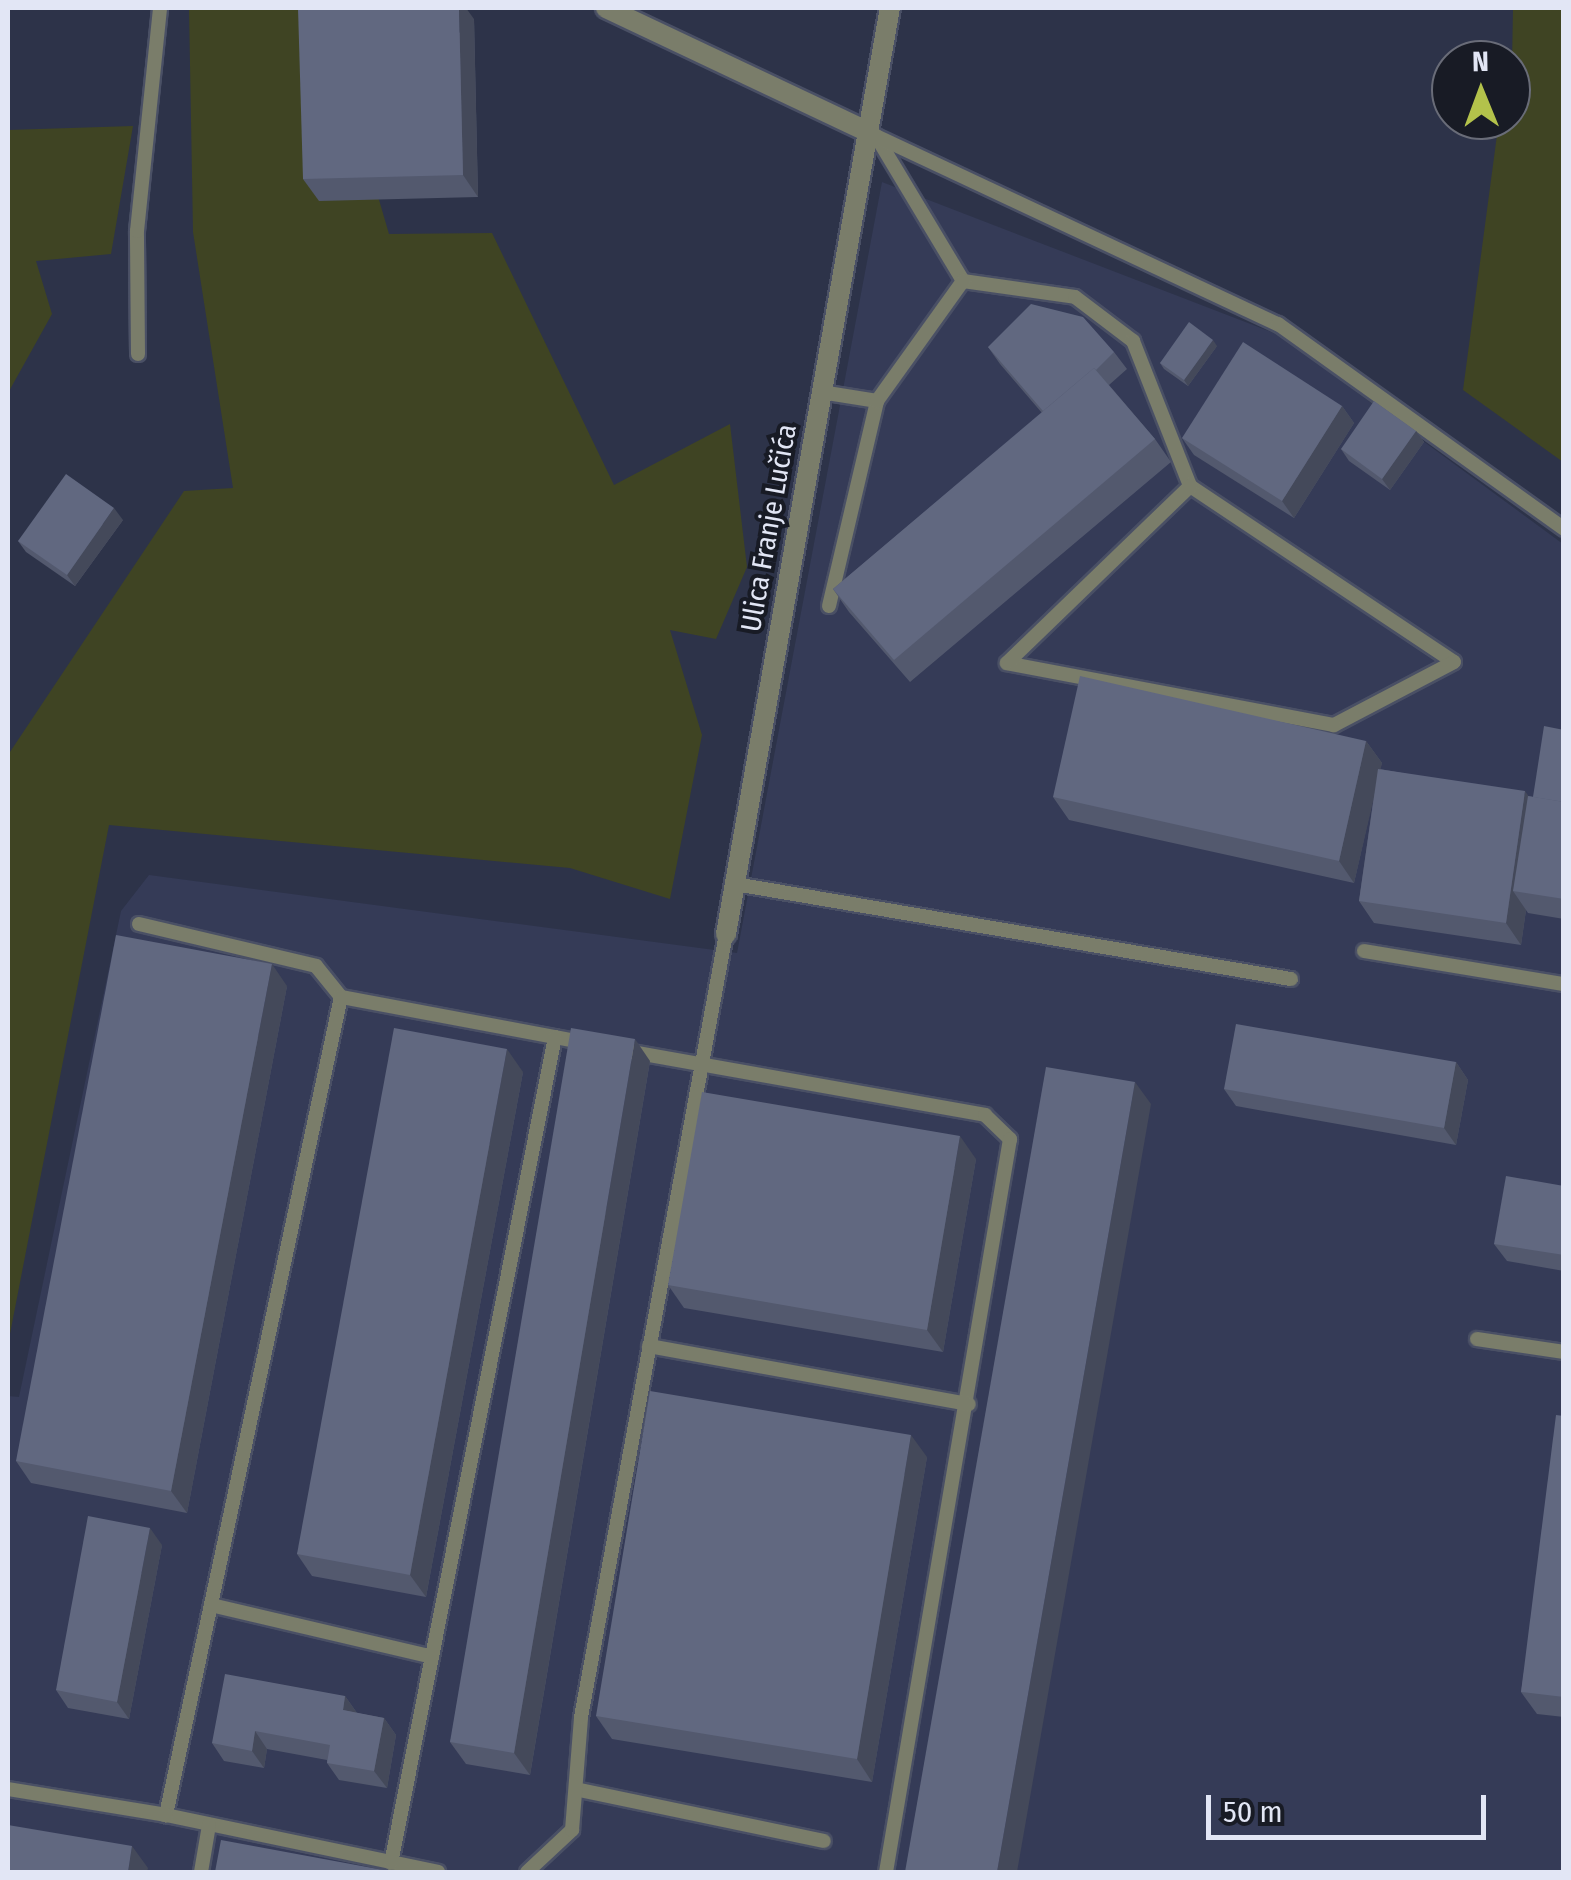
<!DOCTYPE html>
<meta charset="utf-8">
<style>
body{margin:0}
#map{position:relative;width:1571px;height:1880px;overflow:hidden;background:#2d3349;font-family:"Fira Sans Condensed",sans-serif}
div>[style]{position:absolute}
.built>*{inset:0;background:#353b57}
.green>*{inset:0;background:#3f4423}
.roads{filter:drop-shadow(2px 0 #4a5065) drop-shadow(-2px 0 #4a5065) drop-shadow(0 2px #4a5065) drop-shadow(0 -2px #4a5065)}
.service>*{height:14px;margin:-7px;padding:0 7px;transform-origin:7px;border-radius:7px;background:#7a7d6a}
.minor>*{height:20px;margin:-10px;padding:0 10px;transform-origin:10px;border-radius:10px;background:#7a7d6a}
.wall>*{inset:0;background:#53596e}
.shaded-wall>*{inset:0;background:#44495a}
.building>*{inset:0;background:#616880}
span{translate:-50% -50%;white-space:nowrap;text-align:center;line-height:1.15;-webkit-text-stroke:8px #181b25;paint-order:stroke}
.street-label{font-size:28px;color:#e2e6f5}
.frame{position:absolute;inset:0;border:10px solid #e2e6f5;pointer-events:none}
.north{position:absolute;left:1431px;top:40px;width:100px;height:100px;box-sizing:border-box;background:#181b25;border:2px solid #696c78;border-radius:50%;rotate:359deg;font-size:28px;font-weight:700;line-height:40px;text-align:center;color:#e2e6f5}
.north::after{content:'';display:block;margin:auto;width:35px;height:45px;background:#b3c24b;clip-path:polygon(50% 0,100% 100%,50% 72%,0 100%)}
.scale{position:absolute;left:1206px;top:1795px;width:280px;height:45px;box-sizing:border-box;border:5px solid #e2e6f5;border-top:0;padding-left:12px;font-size:30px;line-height:35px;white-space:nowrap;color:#e2e6f5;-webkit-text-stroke:8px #181b25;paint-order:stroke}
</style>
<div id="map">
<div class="built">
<i style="clip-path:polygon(882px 182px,1279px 335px,1563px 544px,1563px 1872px,8px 1872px,8px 1396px,19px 1397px,121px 911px,149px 875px,737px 953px)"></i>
</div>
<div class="green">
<i style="clip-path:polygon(189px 8px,323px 8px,389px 234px,492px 233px,614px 485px,730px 424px,747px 567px,716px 639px,670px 630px,702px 735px,670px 899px,570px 868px,109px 825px,8px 1344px,8px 755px,184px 491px,233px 488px,193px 232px)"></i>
<i style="clip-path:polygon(1513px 8px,1563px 8px,1563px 462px,1463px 390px,1499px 120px,1511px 120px)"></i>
<i style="clip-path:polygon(133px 126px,111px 254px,36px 261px,52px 314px,8px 393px,8px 130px)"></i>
</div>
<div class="roads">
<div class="service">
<i style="left:876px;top:136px;width:169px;rotate:59deg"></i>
<i style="left:963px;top:281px;width:113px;rotate:8.1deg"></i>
<i style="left:1075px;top:297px;width:73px;rotate:37.2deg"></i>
<i style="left:1133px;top:341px;width:156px;rotate:68.5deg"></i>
<i style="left:1190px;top:486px;width:317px;rotate:33.7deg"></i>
<i style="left:1454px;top:662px;width:136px;rotate:152.3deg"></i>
<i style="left:1334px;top:725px;width:333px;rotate:-169.3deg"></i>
<i style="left:1007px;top:663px;width:255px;rotate:-44deg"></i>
<i style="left:876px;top:136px;width:444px;rotate:25.1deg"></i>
<i style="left:1278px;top:324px;width:352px;rotate:35.6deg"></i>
<i style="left:138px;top:354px;width:123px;rotate:-90.5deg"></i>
<i style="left:137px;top:231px;width:224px;rotate:-84.1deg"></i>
<i style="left:821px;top:392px;width:57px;rotate:9.1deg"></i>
<i style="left:829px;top:606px;width:211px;rotate:-76.8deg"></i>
<i style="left:877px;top:401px;width:148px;rotate:-54.4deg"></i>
<i style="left:735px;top:884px;width:564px;rotate:9.7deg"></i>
<i style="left:139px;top:924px;width:182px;rotate:13.3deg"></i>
<i style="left:316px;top:966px;width:40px;rotate:51deg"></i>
<i style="left:341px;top:997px;width:837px;rotate:102.08deg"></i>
<i style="left:166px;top:1815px;width:278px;rotate:11.8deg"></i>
<i style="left:1364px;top:951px;width:203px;rotate:9.4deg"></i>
<i style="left:341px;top:997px;width:249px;rotate:10.6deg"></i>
<i style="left:627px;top:1051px;width:364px;rotate:10.1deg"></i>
<i style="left:985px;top:1115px;width:35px;rotate:44deg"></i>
<i style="left:1010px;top:1139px;width:743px;rotate:99.6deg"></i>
<i style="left:1477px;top:1339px;width:88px;rotate:8.5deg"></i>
<i style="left:649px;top:1346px;width:325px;rotate:10.3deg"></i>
<i style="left:211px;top:1605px;width:227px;rotate:13.2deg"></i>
<i style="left:8px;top:1789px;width:160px;rotate:9.3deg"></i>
<i style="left:580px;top:1790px;width:249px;rotate:11.8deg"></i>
<i style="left:391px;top:1863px;width:842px;rotate:-78.77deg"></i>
<i style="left:201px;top:1872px;width:48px;rotate:-80.3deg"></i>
<i style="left:527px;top:1872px;width:62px;rotate:-43deg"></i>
<i style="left:572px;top:1830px;width:113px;rotate:-85.4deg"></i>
<i style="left:581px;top:1717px;width:796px;rotate:-79.51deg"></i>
</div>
<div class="minor">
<i style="left:606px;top:8px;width:288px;rotate:25.3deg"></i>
<i style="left:726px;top:934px;width:940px;rotate:-79.96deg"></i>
</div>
</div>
<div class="wall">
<i style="clip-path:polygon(474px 19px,478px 197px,319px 201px,303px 179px)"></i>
<i style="clip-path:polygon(1217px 346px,1188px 386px,1164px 369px,1160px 363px)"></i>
<i style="clip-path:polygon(988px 347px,1114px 352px,1127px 369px,1109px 385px,1155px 439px,1171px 462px,910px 682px,849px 612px,833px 589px,1042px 413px,1000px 364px)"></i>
<i style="clip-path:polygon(1342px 406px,1354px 423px,1294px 518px,1194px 455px,1182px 438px)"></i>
<i style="clip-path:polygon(1416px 431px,1424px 442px,1390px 490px,1349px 461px,1341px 449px)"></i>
<i style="clip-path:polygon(123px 520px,75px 586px,26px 552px,18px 541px)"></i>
<i style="clip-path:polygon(1564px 730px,1564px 919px,1528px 913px,1526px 910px,1521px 945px,1374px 923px,1359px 901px,1374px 795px,1354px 883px,1069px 820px,1053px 797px,1366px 741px,1382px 763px,1380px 769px,1533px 797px)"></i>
<i style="clip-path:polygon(287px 986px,187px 1513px,31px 1483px,16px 1461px)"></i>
<i style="clip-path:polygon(650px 1061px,530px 1775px,466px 1764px,450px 1742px)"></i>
<i style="clip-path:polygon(1456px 1062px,1468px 1080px,1456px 1145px,1236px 1106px,1224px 1089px)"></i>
<i style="clip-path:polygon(523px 1072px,426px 1597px,312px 1576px,297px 1554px)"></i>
<i style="clip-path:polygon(976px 1159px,943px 1352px,684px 1308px,668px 1285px)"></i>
<i style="clip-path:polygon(1564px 1186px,1564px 1271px,1507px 1261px,1494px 1244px)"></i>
<i style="clip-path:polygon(1564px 1416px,1564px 1717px,1537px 1714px,1521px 1692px)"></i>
<i style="clip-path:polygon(927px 1457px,872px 1782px,612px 1739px,596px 1716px)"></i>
<i style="clip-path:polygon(162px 1545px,129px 1719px,68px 1708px,56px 1690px)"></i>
<i style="clip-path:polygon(345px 1696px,357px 1713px,384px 1718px,396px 1735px,387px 1788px,339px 1780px,327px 1763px,327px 1760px,267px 1749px,264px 1768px,224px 1761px,212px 1743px)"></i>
</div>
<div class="shaded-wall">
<i style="clip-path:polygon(459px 8px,466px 8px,474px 19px,478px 197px,463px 175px)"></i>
<i style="clip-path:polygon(1213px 340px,1217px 346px,1188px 386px,1184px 380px)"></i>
<i style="clip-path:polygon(1342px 406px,1354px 423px,1294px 518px,1282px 501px)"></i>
<i style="clip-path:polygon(1416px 431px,1424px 442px,1390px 490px,1382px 479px)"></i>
<i style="clip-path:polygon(114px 508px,123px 520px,75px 586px,67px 575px)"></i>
<i style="clip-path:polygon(1366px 741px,1382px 763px,1354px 883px,1339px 861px)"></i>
<i style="clip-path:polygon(1525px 791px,1541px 814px,1513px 891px,1526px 910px,1521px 945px,1506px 923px)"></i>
<i style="clip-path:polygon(272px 964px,287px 986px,187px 1513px,171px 1491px)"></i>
<i style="clip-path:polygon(635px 1039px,650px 1061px,530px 1775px,514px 1753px)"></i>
<i style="clip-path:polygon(507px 1049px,523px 1072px,426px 1597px,410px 1575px)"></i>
<i style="clip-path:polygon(1456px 1062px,1468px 1080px,1456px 1145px,1444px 1128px)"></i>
<i style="clip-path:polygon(1135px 1082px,1151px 1104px,1017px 1872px,997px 1872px)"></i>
<i style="clip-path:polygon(960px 1136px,976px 1159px,943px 1352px,927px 1330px)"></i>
<i style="clip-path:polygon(911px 1435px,927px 1457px,872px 1782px,857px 1759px)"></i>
<i style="clip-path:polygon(150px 1528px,162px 1545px,129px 1719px,117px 1702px)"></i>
<i style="clip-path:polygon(345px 1696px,357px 1713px,343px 1710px)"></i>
<i style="clip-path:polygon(384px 1718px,396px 1735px,387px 1788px,374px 1771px)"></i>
<i style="clip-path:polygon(255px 1731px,267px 1749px,264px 1768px,252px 1751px)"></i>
<i style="clip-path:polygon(132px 1846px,148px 1868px,147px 1872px,128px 1872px)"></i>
</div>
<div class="building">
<i style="clip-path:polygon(298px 8px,459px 8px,463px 175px,303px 179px)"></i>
<i style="clip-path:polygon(1031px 304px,1083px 317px,1114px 352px,1096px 370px,1094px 368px,1043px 411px,988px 347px)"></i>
<i style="clip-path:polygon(1189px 322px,1213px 340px,1184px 380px,1160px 363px)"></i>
<i style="clip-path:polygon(1243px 342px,1342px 406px,1282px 501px,1182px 438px)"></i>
<i style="clip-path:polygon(1094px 368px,1155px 439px,894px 660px,833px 589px)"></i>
<i style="clip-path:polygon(1374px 401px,1416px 431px,1382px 479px,1341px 449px)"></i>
<i style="clip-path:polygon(66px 474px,114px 508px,67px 575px,18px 541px)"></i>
<i style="clip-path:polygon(1080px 676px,1366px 741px,1339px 861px,1053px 797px)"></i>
<i style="clip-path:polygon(1544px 726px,1564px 730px,1564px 802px,1533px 797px)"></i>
<i style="clip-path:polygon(1378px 769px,1525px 791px,1506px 923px,1359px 901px)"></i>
<i style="clip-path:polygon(1528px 796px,1564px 802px,1564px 899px,1513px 891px)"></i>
<i style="clip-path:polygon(116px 935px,272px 964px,171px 1491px,16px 1461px)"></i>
<i style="clip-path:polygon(1236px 1024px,1456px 1062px,1444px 1128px,1224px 1089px)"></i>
<i style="clip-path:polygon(394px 1028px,507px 1049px,410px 1575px,297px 1554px)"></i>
<i style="clip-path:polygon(571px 1028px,635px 1039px,514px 1753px,450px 1742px)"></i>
<i style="clip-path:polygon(1046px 1067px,1135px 1082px,997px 1872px,905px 1872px)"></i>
<i style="clip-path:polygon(702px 1092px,960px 1136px,927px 1330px,668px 1285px)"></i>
<i style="clip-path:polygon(1506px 1176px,1564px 1186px,1564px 1255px,1494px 1244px)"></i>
<i style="clip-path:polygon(650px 1391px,911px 1435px,857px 1759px,596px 1716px)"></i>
<i style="clip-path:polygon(1556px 1415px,1564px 1416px,1564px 1697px,1521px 1692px)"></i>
<i style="clip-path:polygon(88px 1516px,150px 1528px,117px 1702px,56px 1690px)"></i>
<i style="clip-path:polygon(225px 1674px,345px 1696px,343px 1710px,384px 1718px,374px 1771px,327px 1763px,330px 1745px,255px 1731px,252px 1751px,212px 1743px)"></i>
<i style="clip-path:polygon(8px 1825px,132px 1846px,128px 1872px,8px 1872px)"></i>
<i style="clip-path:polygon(221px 1840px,394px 1872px,215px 1872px)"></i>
</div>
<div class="street-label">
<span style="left:769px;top:528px;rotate:-80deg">Ulica Franje Lučića</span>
</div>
<div class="frame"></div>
<div class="north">N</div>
<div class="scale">50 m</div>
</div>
